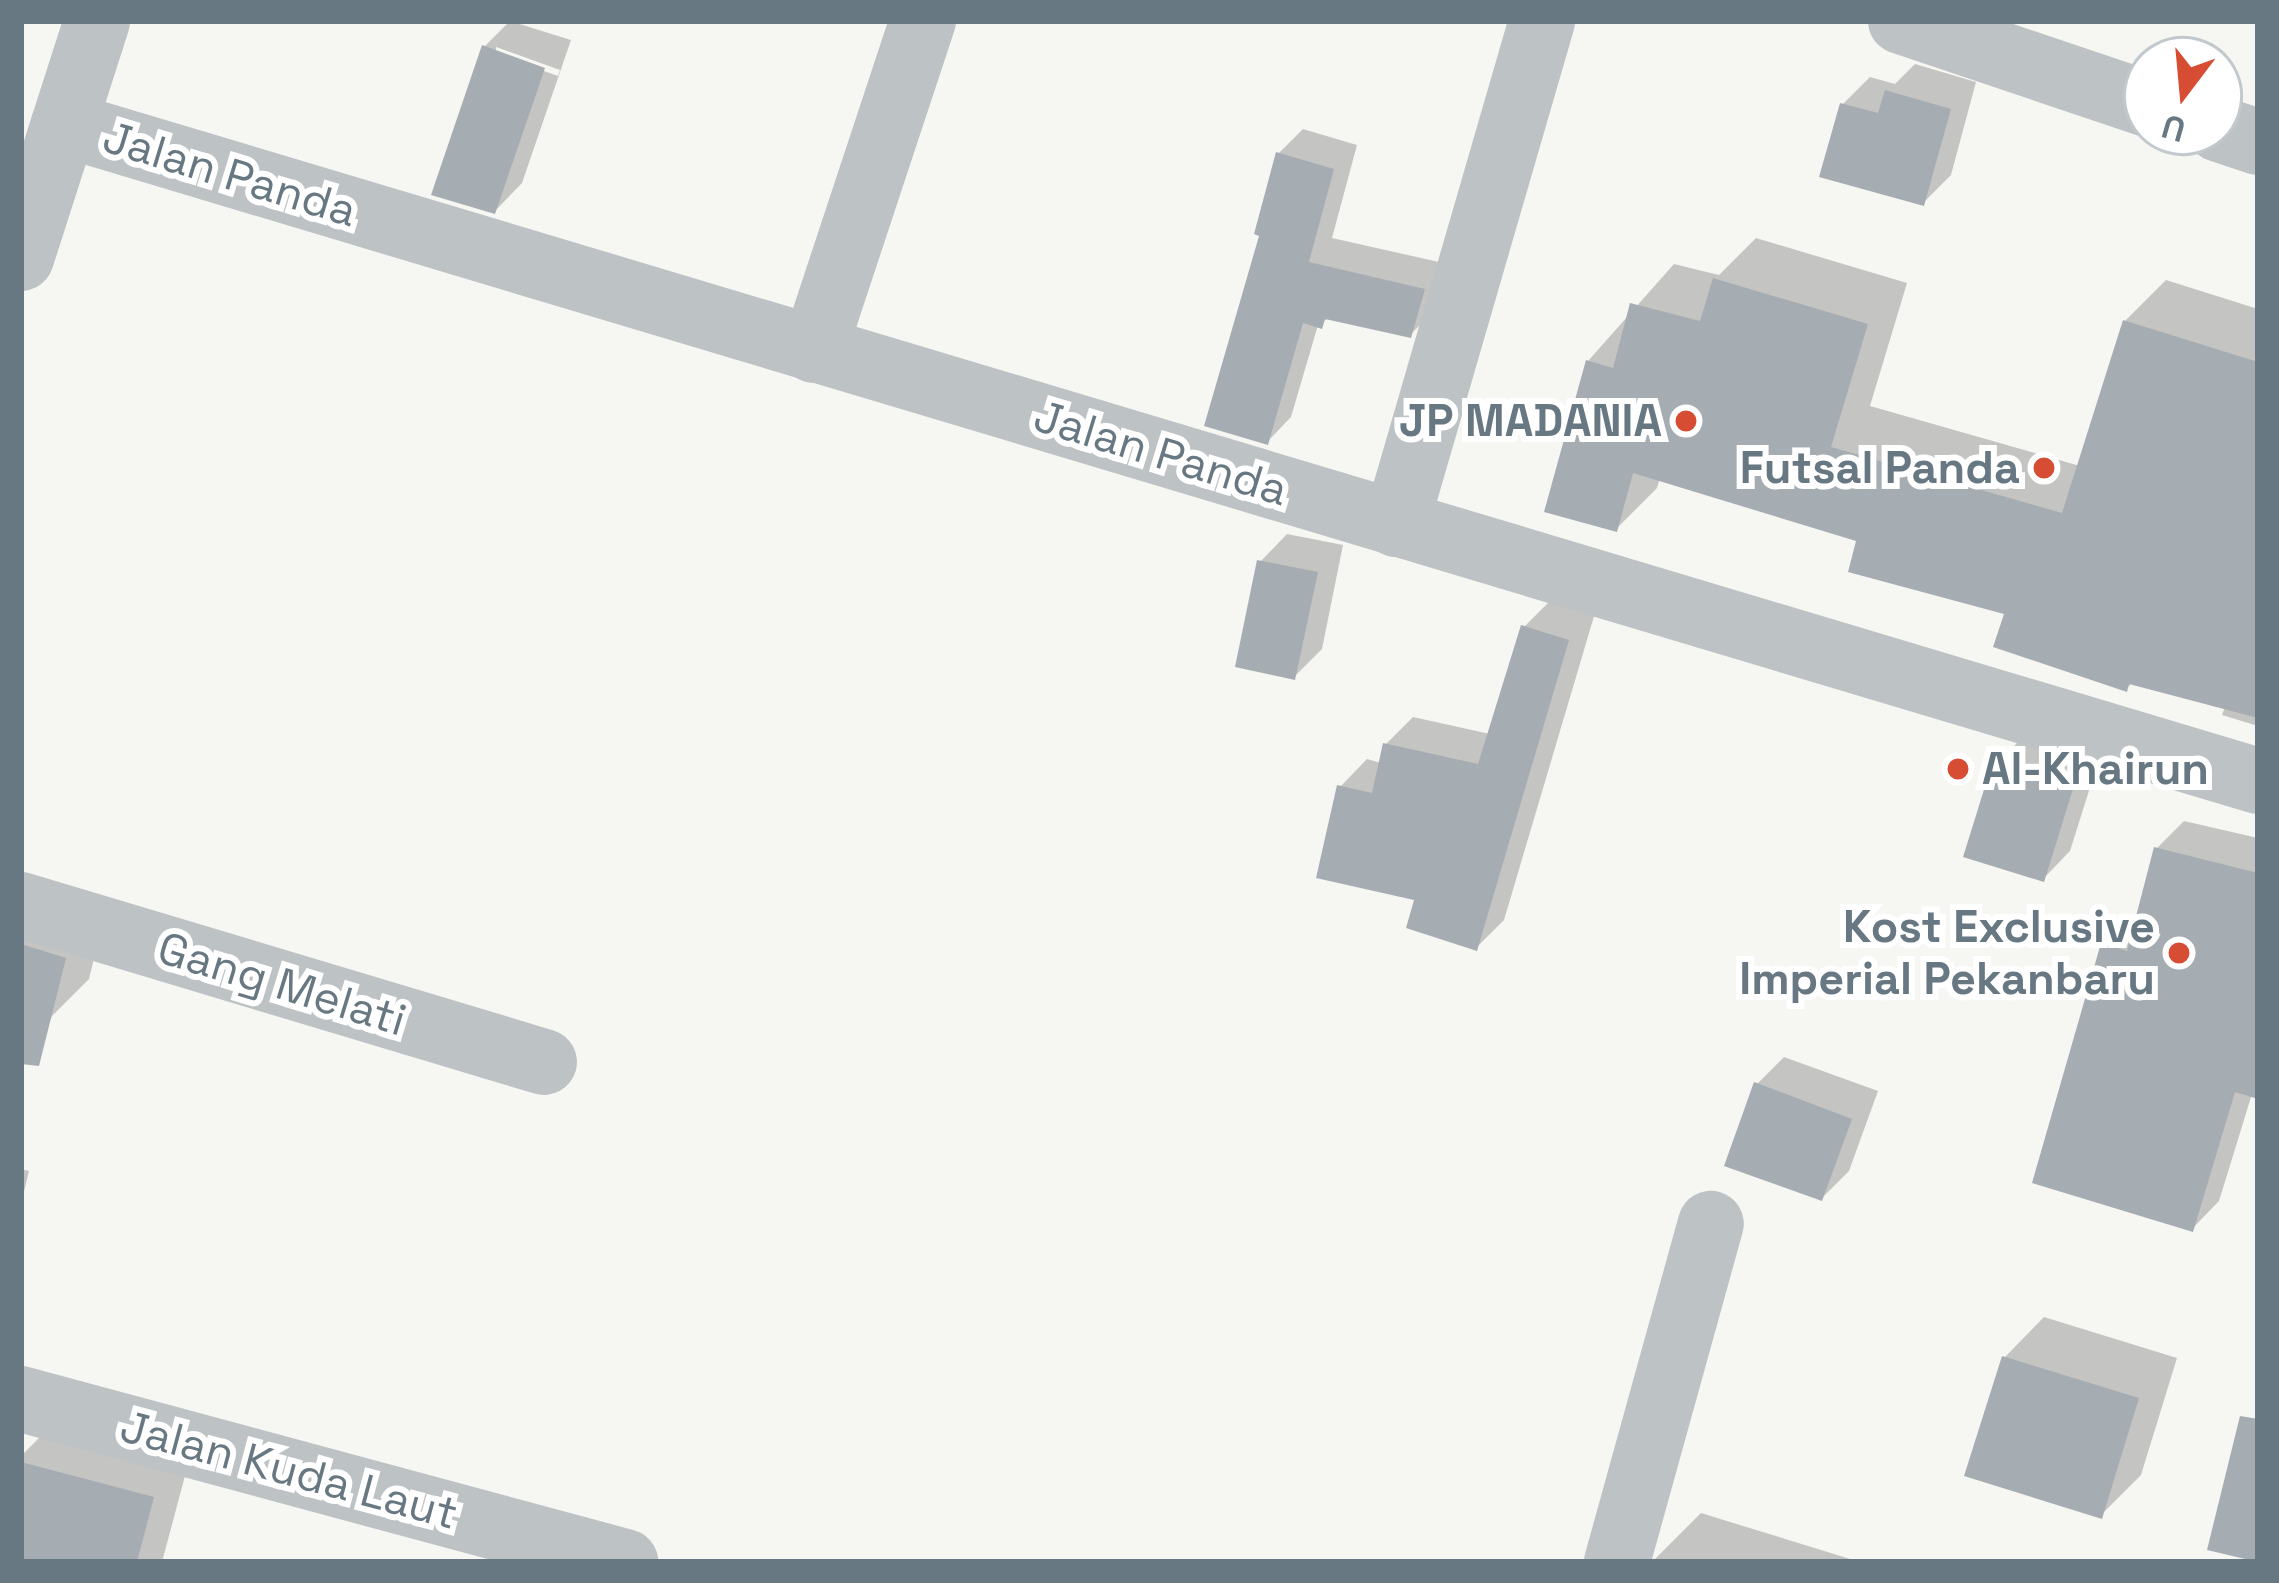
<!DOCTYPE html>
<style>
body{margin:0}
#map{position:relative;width:2279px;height:1583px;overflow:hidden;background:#f6f6f3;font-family:"Space Grotesk",sans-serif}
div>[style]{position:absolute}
.shadow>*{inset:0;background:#0003}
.building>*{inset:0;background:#a5adb2}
.minor>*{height:66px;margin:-33px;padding:0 33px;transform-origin:33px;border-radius:33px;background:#bdc2c5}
.dots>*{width:33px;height:33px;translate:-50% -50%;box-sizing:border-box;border:6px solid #fff;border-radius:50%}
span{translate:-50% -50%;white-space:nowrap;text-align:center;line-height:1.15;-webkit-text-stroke:12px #fff;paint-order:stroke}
.street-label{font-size:45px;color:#677882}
.poi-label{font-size:45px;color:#677882;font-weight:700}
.right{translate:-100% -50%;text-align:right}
.left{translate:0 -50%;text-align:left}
.frame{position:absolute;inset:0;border:24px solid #677882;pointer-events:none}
.north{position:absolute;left:2123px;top:36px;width:120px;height:120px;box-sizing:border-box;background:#fff;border:3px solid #c2c9cd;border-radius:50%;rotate:196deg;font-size:33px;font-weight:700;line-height:48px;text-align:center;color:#677882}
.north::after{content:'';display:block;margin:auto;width:42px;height:54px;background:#d74d33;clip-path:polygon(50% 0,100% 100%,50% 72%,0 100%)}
</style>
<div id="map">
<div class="shadow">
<i style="clip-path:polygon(evenodd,510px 21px,571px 40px,522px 183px,495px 211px,484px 47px,510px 21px,496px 47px,560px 70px,558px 76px,496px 54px,496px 47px)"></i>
<i style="clip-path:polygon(1915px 64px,1976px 82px,1951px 175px,1923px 203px,1842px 105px,1870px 77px,1895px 84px)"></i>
<i style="clip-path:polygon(1303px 129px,1357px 145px,1332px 238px,1448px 264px,1435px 310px,1410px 335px,1330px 317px,1318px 325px,1291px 417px,1267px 442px,1263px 234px,1278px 154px)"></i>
<i style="clip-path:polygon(1756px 238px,1907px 283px,1870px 406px,2080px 466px,2125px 321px,2166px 280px,2258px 309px,2258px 726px,2222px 715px,2225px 707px,2133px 682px,2126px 689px,2008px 612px,1860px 539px,1660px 478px,1657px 488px,1616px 529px,1588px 361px,1674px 264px,1719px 275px)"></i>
<i style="clip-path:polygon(1287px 534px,1343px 545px,1322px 649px,1294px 677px,1260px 562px)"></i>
<i style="clip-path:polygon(1551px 600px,1595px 613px,1504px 920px,1477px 947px,1418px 898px,1340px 787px,1367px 759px,1381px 763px,1385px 745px,1413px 717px,1490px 734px,1524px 627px)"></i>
<i style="clip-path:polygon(2022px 738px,2098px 762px,2070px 851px,2043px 879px,1995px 765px)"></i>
<i style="clip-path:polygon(2184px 821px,2258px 838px,2258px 1096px,2252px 1094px,2219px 1201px,2192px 1229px,2104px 944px,2131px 917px,2139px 919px,2157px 848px)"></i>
<i style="clip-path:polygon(21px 870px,32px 890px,104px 918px,89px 979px,49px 1019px,21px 1012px)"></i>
<i style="clip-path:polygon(1784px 1057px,1878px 1091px,1849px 1171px,1822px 1198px,1757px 1084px)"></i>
<i style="clip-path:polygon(21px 1169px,29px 1171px,21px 1204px)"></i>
<i style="clip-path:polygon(2044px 1317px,2177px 1358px,2141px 1475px,2101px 1515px,2005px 1357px)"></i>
<i style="clip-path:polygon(52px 1425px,189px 1461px,162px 1562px,21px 1562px,21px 1456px)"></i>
<i style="clip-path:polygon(1701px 1513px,1860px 1562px,1652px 1562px)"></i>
</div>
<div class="building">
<i style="clip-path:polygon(482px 45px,545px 68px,495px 214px,431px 195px)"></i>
<i style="clip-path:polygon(1885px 90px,1951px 109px,1924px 206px,1819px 177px,1840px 103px,1878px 113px)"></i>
<i style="clip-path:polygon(1276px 152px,1334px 169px,1309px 262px,1425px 289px,1411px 338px,1325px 319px,1322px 329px,1303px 323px,1268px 445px,1204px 426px,1259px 236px,1254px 234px)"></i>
<i style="clip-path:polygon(1713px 278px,1868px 324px,1831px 447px,2062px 513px,2123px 320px,2258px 362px,2258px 718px,2129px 684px,2127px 692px,1993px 647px,2004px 614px,1848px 572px,1856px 541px,1633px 473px,1617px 532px,1544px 512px,1586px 360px,1613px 368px,1630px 303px,1700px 321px)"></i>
<i style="clip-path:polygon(1257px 560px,1318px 572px,1295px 680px,1235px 667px)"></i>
<i style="clip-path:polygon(1521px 625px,1569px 640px,1477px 951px,1406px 928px,1414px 900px,1316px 878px,1337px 785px,1372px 793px,1383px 743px,1478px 764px)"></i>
<i style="clip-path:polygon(1992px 764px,2073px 789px,2044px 882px,1963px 857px)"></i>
<i style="clip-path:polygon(2154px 847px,2258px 873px,2258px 1099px,2235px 1092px,2193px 1232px,2032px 1183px,2101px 943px,2127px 951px)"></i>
<i style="clip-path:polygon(21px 944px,66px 958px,39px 1066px,21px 1064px)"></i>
<i style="clip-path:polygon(1754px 1082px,1852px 1119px,1822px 1201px,1724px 1166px)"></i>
<i style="clip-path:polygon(2002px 1356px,2139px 1398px,2102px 1519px,1964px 1476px)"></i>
<i style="clip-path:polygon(2240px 1416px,2258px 1419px,2258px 1562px,2207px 1550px)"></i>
<i style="clip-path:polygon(21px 1462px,154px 1497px,137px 1562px,21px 1562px)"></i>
</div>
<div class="minor">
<i style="left:1901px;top:21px;width:260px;rotate:18.6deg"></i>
<i style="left:64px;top:124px;width:2290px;rotate:16.67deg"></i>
<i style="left:2219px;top:129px;width:41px;rotate:18.4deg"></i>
<i style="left:21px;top:258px;width:249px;rotate:-72.2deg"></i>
<i style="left:814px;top:350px;width:347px;rotate:-71.7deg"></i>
<i style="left:1396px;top:524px;width:524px;rotate:-73.81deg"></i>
<i style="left:21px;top:905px;width:546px;rotate:16.71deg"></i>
<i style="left:21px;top:1399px;width:626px;rotate:15.1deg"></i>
<i style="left:1617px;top:1562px;width:351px;rotate:-74.5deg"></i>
</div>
<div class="dots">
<i style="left:1686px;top:421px;background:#d74d33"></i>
<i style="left:2044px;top:468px;background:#d74d33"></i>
<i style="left:1958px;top:769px;background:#d74d33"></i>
<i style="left:2179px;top:953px;background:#d74d33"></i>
</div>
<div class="street-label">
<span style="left:230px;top:174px;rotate:17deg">Jalan Panda</span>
<span style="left:1161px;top:453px;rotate:17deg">Jalan Panda</span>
<span style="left:282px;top:984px;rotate:17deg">Gang Melati</span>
<span style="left:289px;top:1470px;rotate:15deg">Jalan Kuda Laut</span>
</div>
<div class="poi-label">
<span class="right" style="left:1662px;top:421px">JP MADANIA</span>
<span class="right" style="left:2020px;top:468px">Futsal Panda</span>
<span class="left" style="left:1982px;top:769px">Al-Khairun</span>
<span class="right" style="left:2155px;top:953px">Kost Exclusive<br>Imperial Pekanbaru</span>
</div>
<div class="frame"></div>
<div class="north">U</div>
</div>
